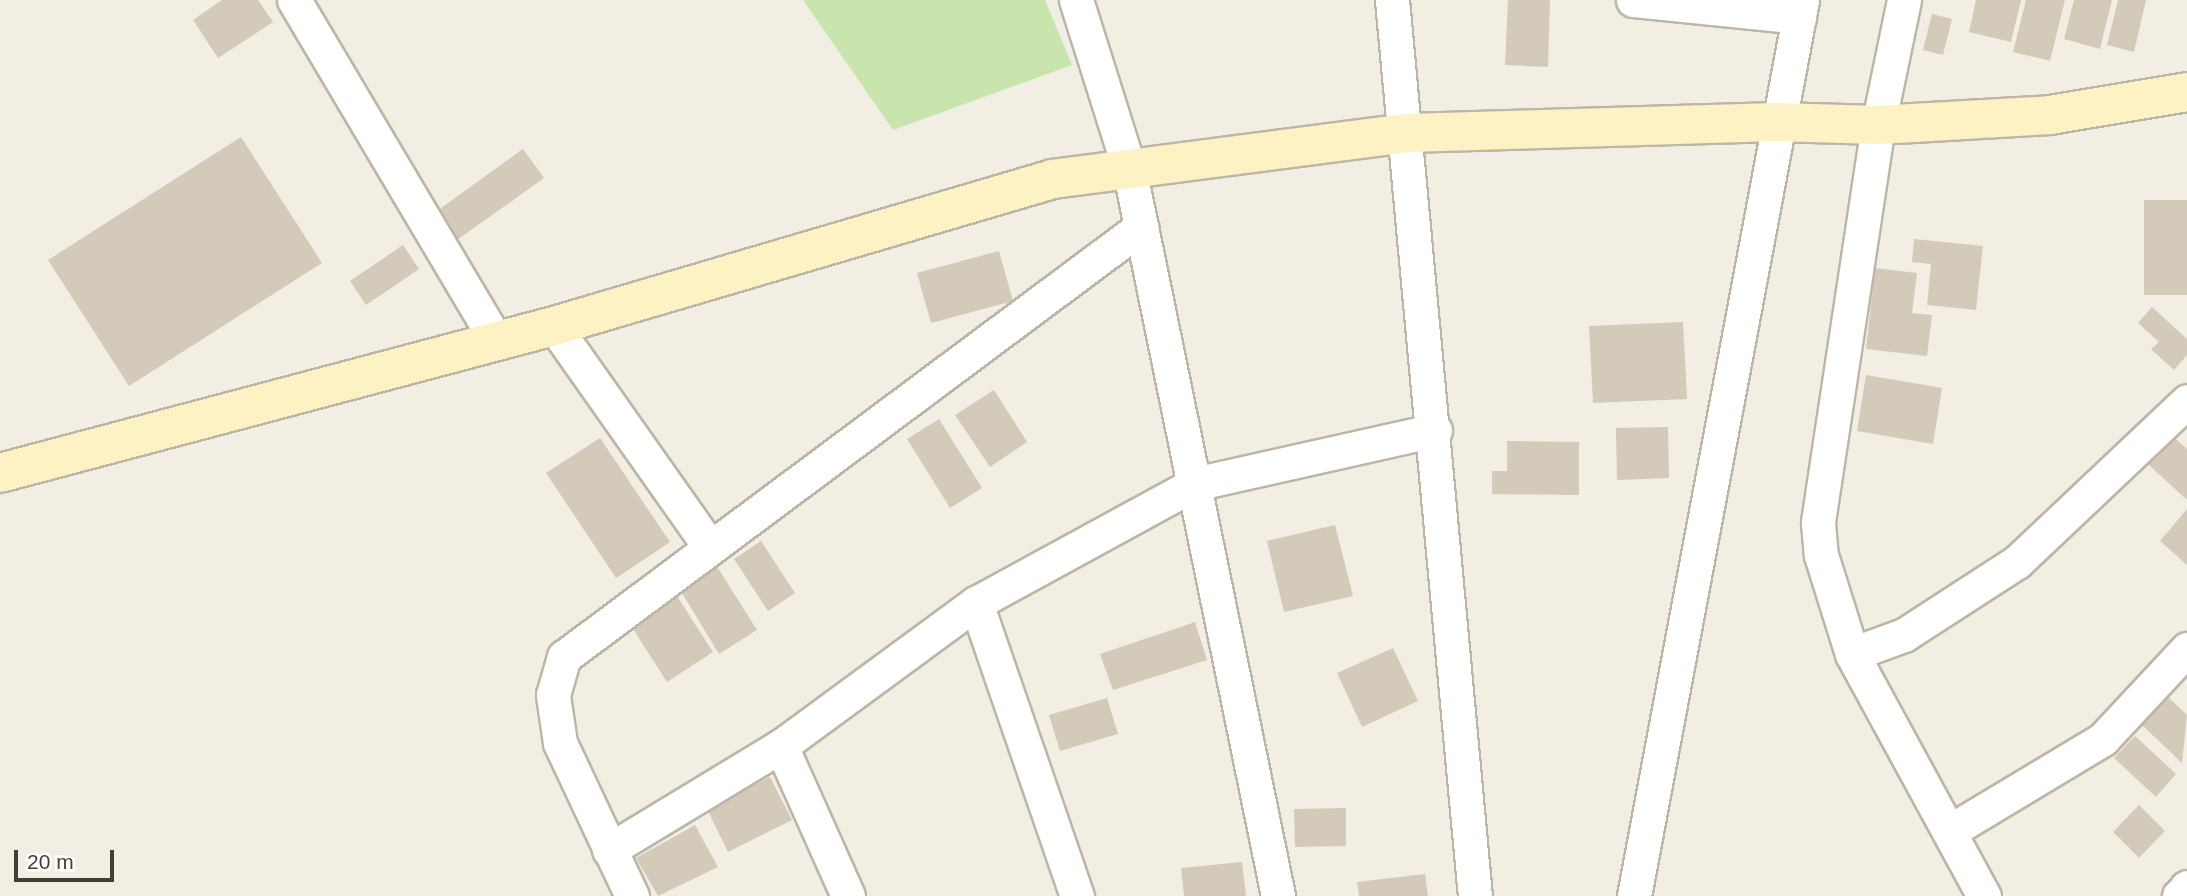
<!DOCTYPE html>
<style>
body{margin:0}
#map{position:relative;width:2187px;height:896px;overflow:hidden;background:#f2eee4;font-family:Helvetica,sans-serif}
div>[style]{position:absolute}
.green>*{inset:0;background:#c9e5ae}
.building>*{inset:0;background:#d3caba}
.roads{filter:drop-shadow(2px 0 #bdb6a7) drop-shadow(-2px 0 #bdb6a7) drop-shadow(0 2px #bdb6a7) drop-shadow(0 -2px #bdb6a7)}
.street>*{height:33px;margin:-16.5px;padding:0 16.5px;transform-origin:16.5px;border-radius:16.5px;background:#fff}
.secondary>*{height:38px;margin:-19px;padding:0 19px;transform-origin:19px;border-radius:19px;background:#fcf2c4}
span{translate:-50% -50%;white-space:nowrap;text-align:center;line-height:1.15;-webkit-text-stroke:5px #fff;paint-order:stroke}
.scale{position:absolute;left:14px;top:850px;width:100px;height:32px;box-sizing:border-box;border:4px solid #443e35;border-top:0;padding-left:9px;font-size:21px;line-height:24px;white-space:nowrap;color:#443e35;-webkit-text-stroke:5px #fff;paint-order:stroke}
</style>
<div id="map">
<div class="green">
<i style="clip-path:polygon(803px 0,1045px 0,1072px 65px,893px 130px)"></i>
</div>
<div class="building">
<i style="clip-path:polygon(222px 0,258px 0,273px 22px,218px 58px,193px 20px)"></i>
<i style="clip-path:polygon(1508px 0,1550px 0,1548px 67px,1505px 65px)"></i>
<i style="clip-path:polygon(1976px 0,2021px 0,2011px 42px,1969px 32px)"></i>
<i style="clip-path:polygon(2026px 0,2065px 0,2050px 61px,2013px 52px)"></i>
<i style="clip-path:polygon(2074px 0,2112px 0,2100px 49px,2064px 39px)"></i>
<i style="clip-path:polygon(2118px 0,2146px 0,2134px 52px,2107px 45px)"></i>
<i style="clip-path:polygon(1932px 14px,1952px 19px,1943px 55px,1923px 50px)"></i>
<i style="clip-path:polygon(241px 137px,322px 263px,129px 386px,48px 260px)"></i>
<i style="clip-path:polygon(523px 149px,544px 178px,457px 240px,437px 211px)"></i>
<i style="clip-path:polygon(2144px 200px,2187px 200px,2187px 295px,2144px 295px)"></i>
<i style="clip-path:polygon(1914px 239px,1983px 246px,1976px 310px,1927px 305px,1931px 264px,1912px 262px)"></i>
<i style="clip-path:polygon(403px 245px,419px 269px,366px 305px,350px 281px)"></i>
<i style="clip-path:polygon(999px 251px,1013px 301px,931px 323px,917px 273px)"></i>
<i style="clip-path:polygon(1875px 268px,1917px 273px,1912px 313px,1932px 315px,1927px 356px,1866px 349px)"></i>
<i style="clip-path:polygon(2152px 307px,2187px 339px,2187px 355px,2174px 370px,2151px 349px,2159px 342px,2138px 323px)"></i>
<i style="clip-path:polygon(1683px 322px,1687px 399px,1593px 403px,1589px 326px)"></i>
<i style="clip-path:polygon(1866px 375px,1942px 388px,1933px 444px,1857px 431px)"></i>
<i style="clip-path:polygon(994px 390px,1027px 442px,990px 467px,955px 415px)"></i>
<i style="clip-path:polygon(939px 419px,982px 488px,950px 508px,907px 439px)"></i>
<i style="clip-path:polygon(1668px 427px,1669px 478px,1617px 480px,1616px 428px)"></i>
<i style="clip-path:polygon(2174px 437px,2187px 449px,2187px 500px,2148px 464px)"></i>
<i style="clip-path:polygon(600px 438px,670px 542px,616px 578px,546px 473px)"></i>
<i style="clip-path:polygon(1507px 441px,1579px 442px,1579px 495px,1492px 494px,1492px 471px,1507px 471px)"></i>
<i style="clip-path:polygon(2187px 509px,2187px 565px,2160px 541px)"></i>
<i style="clip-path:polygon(1335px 525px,1353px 596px,1284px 612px,1267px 541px)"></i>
<i style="clip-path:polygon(761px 541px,795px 593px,768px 611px,734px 559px)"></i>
<i style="clip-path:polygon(716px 565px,757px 630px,719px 654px,679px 588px)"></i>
<i style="clip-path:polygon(677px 596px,713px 652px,667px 682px,631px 626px)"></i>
<i style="clip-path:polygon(1195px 622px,1207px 660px,1113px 690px,1100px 654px)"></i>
<i style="clip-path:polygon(1393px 648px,1418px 701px,1362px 727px,1337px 673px)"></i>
<i style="clip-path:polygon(2167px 696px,2187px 715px,2182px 763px,2141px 724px)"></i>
<i style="clip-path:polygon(1107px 698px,1118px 734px,1060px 751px,1049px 715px)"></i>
<i style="clip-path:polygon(2135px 736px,2176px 774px,2156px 797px,2114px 758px)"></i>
<i style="clip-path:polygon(770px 777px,792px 820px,728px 852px,707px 809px)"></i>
<i style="clip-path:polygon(2139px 805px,2165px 831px,2139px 858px,2113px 832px)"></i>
<i style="clip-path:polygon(1346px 808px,1346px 846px,1295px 847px,1294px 809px)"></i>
<i style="clip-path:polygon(695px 825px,718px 867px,658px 896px,636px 858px)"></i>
<i style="clip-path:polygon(1242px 862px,1246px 896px,1184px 896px,1181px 868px)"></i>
<i style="clip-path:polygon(1425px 874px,1428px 896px,1359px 896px,1357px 882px)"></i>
</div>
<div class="roads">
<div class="street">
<i style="left:294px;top:0;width:395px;rotate:59.3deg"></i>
<i style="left:1076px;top:0;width:176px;rotate:72.5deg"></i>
<i style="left:1129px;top:168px;width:743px;rotate:78.43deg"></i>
<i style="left:1392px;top:0;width:900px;rotate:84.71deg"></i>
<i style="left:1633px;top:0;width:167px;rotate:5.8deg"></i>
<i style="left:1904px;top:0;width:128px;rotate:101.7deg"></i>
<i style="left:1878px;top:125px;width:402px;rotate:98.6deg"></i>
<i style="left:1818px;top:523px;width:32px;rotate:85deg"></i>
<i style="left:1821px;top:555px;width:104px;rotate:72.6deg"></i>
<i style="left:1852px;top:654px;width:276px;rotate:61.4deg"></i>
<i style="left:554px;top:326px;width:267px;rotate:54.8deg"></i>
<i style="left:976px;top:603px;width:310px;rotate:71deg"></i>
<i style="left:1852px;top:654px;width:55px;rotate:-20.1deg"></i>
<i style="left:1904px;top:635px;width:135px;rotate:-32.9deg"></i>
<i style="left:2017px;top:562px;width:234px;rotate:-43.4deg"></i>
<i style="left:781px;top:746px;width:164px;rotate:65.9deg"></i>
<i style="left:1950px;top:831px;width:179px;rotate:-31deg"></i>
<i style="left:2103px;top:739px;width:123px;rotate:-47deg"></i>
<i style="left:609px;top:850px;width:201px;rotate:-31.2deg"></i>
<i style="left:781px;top:746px;width:242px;rotate:-36.3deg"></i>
<i style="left:976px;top:603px;width:248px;rotate:-28.6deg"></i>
<i style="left:1194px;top:484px;width:247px;rotate:-12.6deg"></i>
<i style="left:632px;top:896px;width:169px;rotate:-115.2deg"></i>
<i style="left:560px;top:743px;width:49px;rotate:-98.3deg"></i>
<i style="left:553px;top:695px;width:40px;rotate:-74deg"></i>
<i style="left:564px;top:657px;width:720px;rotate:-36.69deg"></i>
<i style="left:1634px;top:896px;width:912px;rotate:-79.38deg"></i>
<i style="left:2179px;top:896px;width:12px;rotate:-48deg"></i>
</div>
<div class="secondary">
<i style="left:0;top:473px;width:573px;rotate:-14.86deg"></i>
<i style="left:554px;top:326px;width:520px;rotate:-16.41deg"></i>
<i style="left:1053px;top:179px;width:358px;rotate:-7.4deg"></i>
<i style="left:1408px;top:133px;width:369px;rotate:-1.7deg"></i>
<i style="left:1777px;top:122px;width:101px;rotate:1.7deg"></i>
<i style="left:1878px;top:125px;width:172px;rotate:-3.3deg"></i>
<i style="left:2050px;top:115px;width:139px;rotate:-9.5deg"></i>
</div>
</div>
<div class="scale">20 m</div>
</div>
